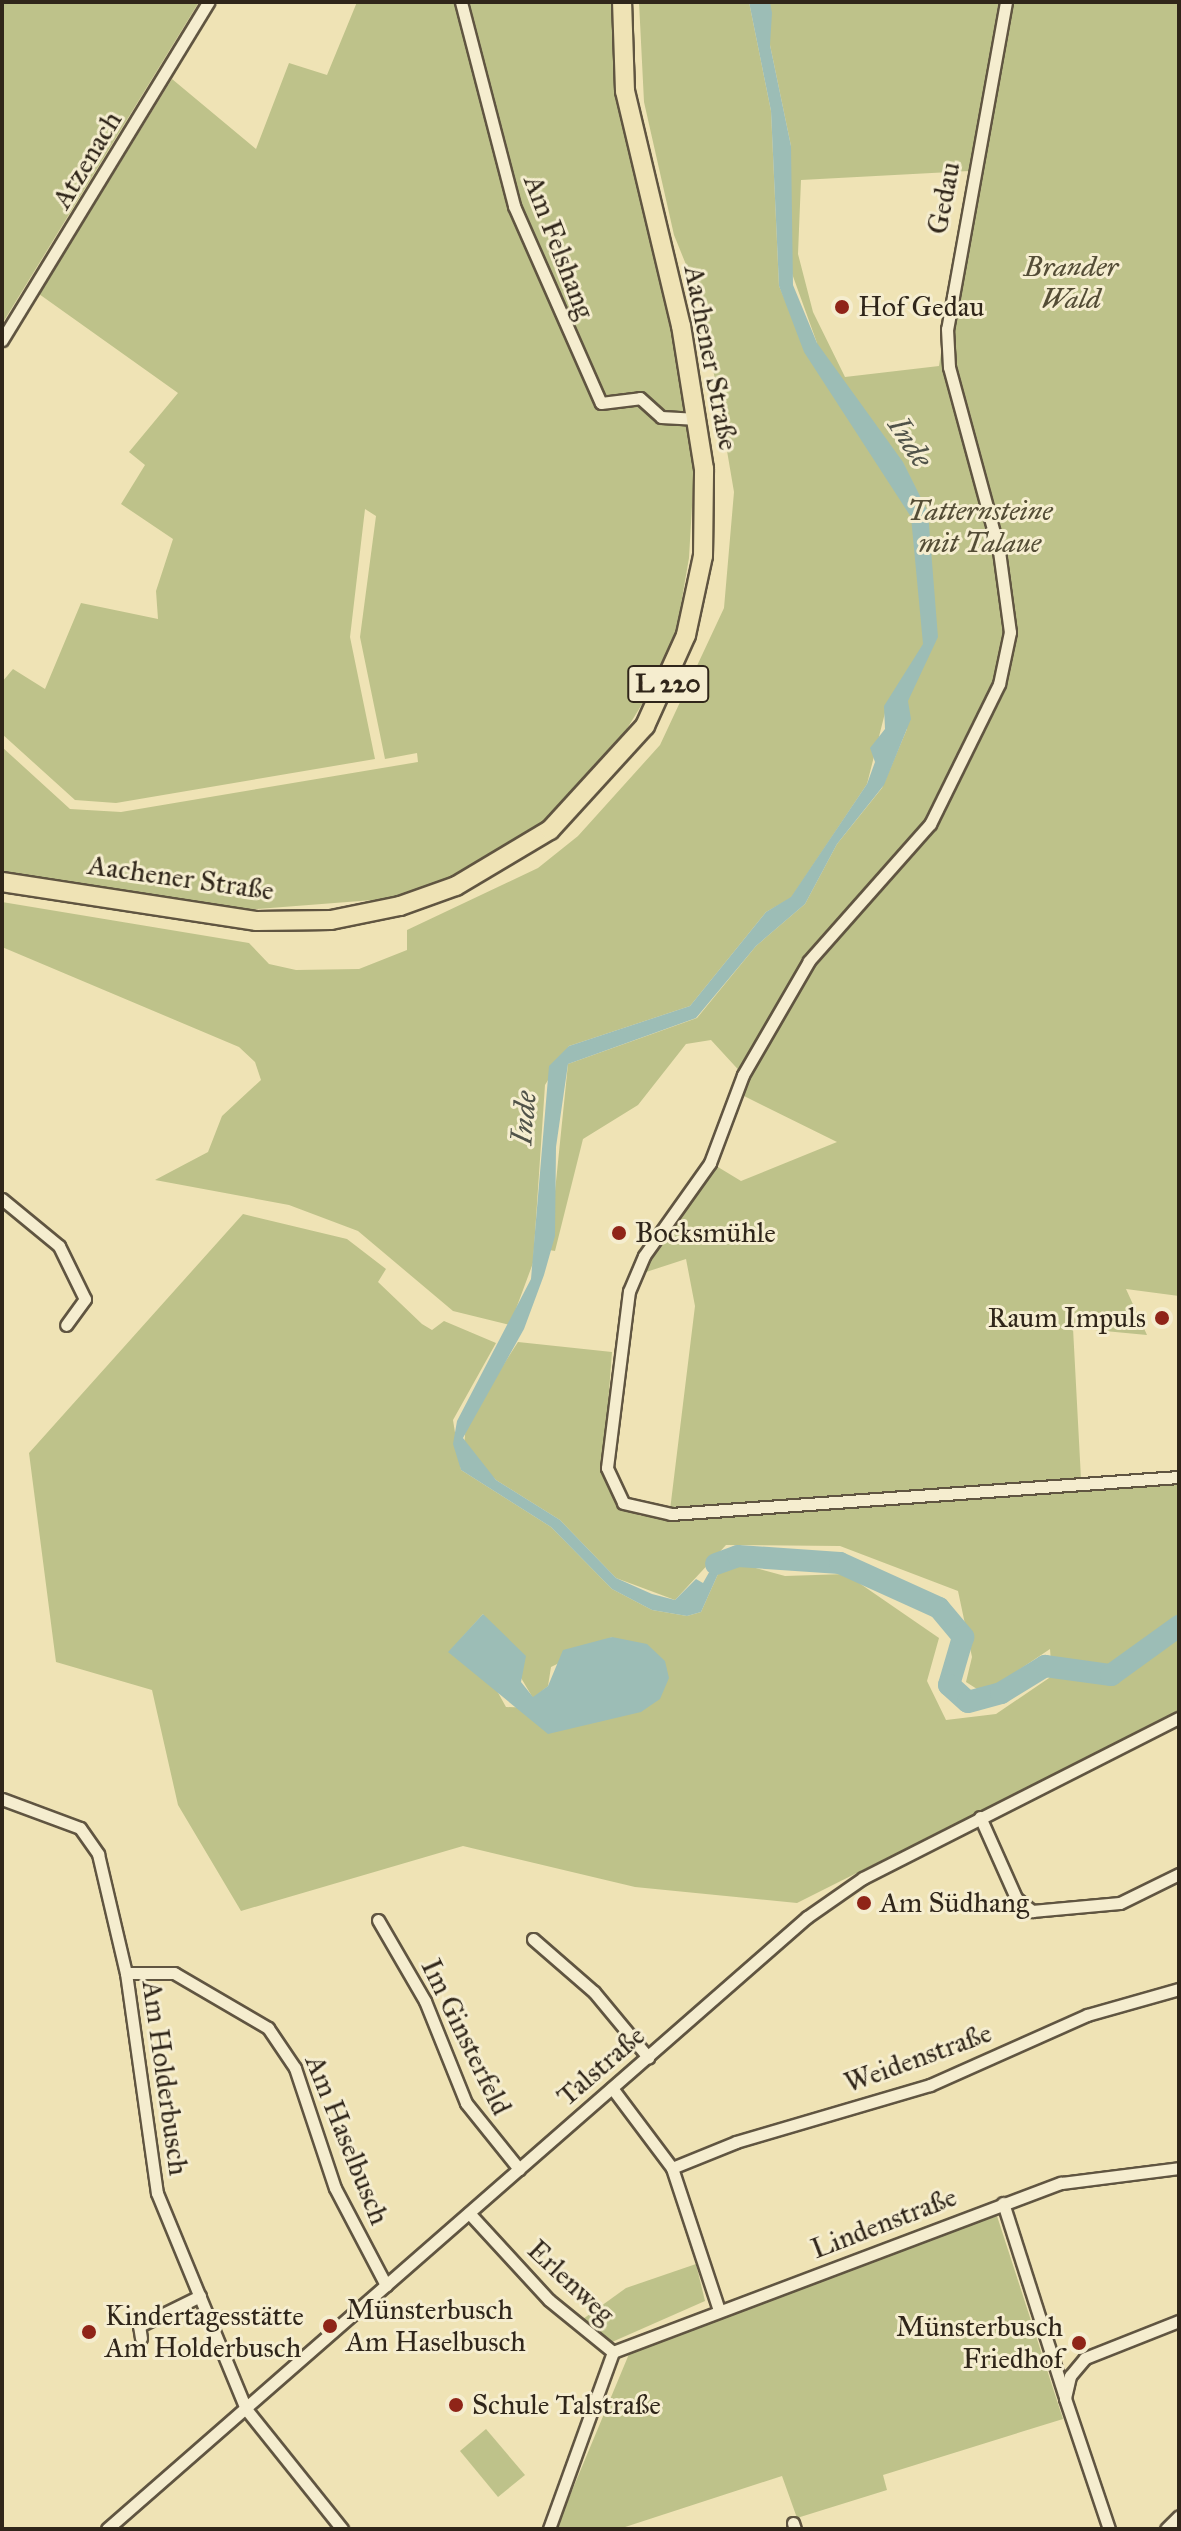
<!DOCTYPE html>
<meta charset="utf-8">
<style>
body{margin:0}
#map{position:relative;width:1181px;height:2531px;overflow:hidden;background:#efe3b5;font-family:"IM FELL Great Primer",serif}
div>[style]{position:absolute}
.green>*{inset:0;background:#bec28a}
.water>*{inset:0;background:#9cbdb6}
.river>*{height:22px;margin:-11px;padding:0 11px;transform-origin:11px;border-radius:11px;background:#9cbdb6}
.roads{filter:drop-shadow(2px 0 #605541) drop-shadow(-2px 0 #605541) drop-shadow(0 2px #605541) drop-shadow(0 -2px #605541)}
.minor>*{height:11px;margin:-5.5px;padding:0 5.5px;transform-origin:5.5px;border-radius:5.5px;background:#f5edcf}
.primary>*{height:18px;margin:-9px;padding:0 9px;transform-origin:9px;border-radius:9px;background:#efe3b5}
.dots>*{width:22px;height:22px;translate:-50% -50%;box-sizing:border-box;border:4px solid #f5edcf;border-radius:50%}
span{translate:-50% -50%;white-space:nowrap;text-align:center;line-height:1.15;-webkit-text-stroke:6px #f5edcf;paint-order:stroke}
.shield-label span{padding:2px 6px;background:#f5edcf;border:2px solid;border-radius:6px;-webkit-text-stroke-width:0}
.shield-label{font-size:26px;color:#30261a;font-weight:700}
.street-label{font-size:28px;color:#30261a}
.park-label{font-size:28px;color:#544d36;font-style:italic}
.poi-label{font-size:28px;color:#30261a}
.left{translate:0 -50%;text-align:left}
.right{translate:-100% -50%;text-align:right}
.water-label{font-size:30px;color:#505349;font-style:italic}
.frame{position:absolute;inset:0;border:4px solid #30261a;pointer-events:none}
</style>
<div id="map">
<div class="green">
<i style="clip-path:polygon(2px 2px,199px 2px,2px 324px)"></i>
<i style="clip-path:polygon(357px 2px,614px 2px,615px 94px,690px 413px,694px 471px,689px 558px,676px 633px,658px 678px,606px 763px,545px 822px,454px 879px,399px 898px,243px 910px,2px 872px,2px 747px,70px 809px,121px 812px,418px 762px,417px 753px,385px 759px,360px 637px,376px 516px,365px 509px,350px 637px,375px 759px,116px 803px,75px 800px,2px 734px,2px 682px,13px 669px,45px 689px,81px 603px,158px 619px,156px 591px,173px 539px,121px 504px,145px 465px,129px 452px,178px 393px,39px 294px,172px 79px,256px 149px,289px 63px,327px 75px)"></i>
<i style="clip-path:polygon(evenodd,639px 2px,749px 2px,771px 111px,779px 286px,811px 360px,817px 343px,790px 268px,791px 146px,770px 45px,770px 2px,1179px 2px,1179px 1296px,1126px 1289px,1147px 1335px,1073px 1328px,1081px 1479px,670px 1510px,695px 1306px,686px 1259px,640px 1274px,647px 1258px,713px 1164px,741px 1181px,837px 1142px,740px 1094px,745px 1077px,711px 1040px,686px 1044px,638px 1105px,583px 1139px,555px 1251px,549px 1250px,568px 1064px,697px 1018px,756px 946px,805px 904px,837px 844px,882px 788px,907px 729px,888px 701px,867px 784px,791px 898px,766px 912px,690px 1006px,569px 1046px,545px 1085px,533px 1263px,510px 1325px,453px 1311px,358px 1231px,289px 1205px,155px 1180px,208px 1152px,222px 1116px,261px 1080px,255px 1062px,239px 1047px,2px 947px,2px 902px,249px 943px,269px 964px,296px 970px,359px 969px,407px 950px,407px 930px,538px 868px,578px 836px,660px 745px,724px 608px,734px 492px,702px 304px,674px 235px,644px 102px,639px 2px,969px 171px,939px 366px,845px 377px,813px 312px,798px 254px,801px 180px,969px 171px)"></i>
<i style="clip-path:polygon(evenodd,243px 1214px,347px 1239px,386px 1269px,378px 1282px,422px 1324px,432px 1330px,444px 1321px,496px 1343px,453px 1420px,461px 1470px,551px 1527px,612px 1589px,652px 1610px,687px 1616px,701px 1612px,718px 1574px,733px 1562px,785px 1576px,846px 1574px,939px 1638px,927px 1681px,946px 1720px,996px 1714px,1052px 1676px,1050px 1649px,989px 1690px,977px 1689px,966px 1682px,972px 1657px,958px 1591px,840px 1546px,726px 1545px,675px 1600px,616px 1578px,560px 1520px,496px 1480px,464px 1447px,466px 1423px,518px 1342px,612px 1352px,603px 1470px,620px 1506px,641px 1516px,1179px 1484px,1179px 1711px,797px 1903px,635px 1887px,463px 1846px,241px 1911px,178px 1805px,152px 1690px,56px 1662px,29px 1453px,243px 1214px,483px 1614px,533px 1698px,548px 1686px,551px 1667px,612px 1637px,641px 1712px,506px 1707px,491px 1680px,449px 1652px,483px 1614px)"></i>
<i style="clip-path:polygon(997px 2216px,1063px 2419px,883px 2475px,887px 2490px,797px 2518px,782px 2476px,619px 2529px,556px 2529px,629px 2354px,660px 2334px)"></i>
<i style="clip-path:polygon(696px 2264px,705px 2301px,612px 2342px,583px 2319px,626px 2288px)"></i>
<i style="clip-path:polygon(486px 2429px,525px 2475px,498px 2497px,460px 2451px)"></i>
</div>
<div class="water">
<i style="clip-path:polygon(749px 2px,770px 2px,772px 13px,770px 45px,791px 146px,793px 285px,817px 343px,903px 462px,928px 512px,938px 637px,908px 701px,911px 719px,884px 785px,837px 844px,805px 904px,756px 946px,696px 1018px,568px 1064px,556px 1147px,555px 1236px,544px 1275px,524px 1329px,463px 1438px,496px 1480px,560px 1520px,616px 1578px,652px 1594px,675px 1600px,696px 1579px,703px 1583px,720px 1553px,746px 1549px,743px 1562px,718px 1574px,701px 1612px,687px 1616px,652px 1610px,612px 1589px,551px 1527px,461px 1470px,453px 1444px,457px 1421px,531px 1279px,549px 1066px,569px 1046px,690px 1006px,766px 912px,791px 897px,867px 784px,875px 762px,870px 748px,885px 729px,884px 706px,923px 644px,911px 517px,804px 352px,779px 286px,771px 111px)"></i>
<i style="clip-path:polygon(483px 1614px,526px 1656px,521px 1682px,533px 1697px,548px 1686px,563px 1650px,612px 1637px,647px 1644px,665px 1661px,669px 1678px,660px 1699px,641px 1712px,548px 1734px,448px 1652px)"></i>
</div>
<div class="river">
<i style="left:716px;top:1564px;width:23px;rotate:-20deg"></i>
<i style="left:738px;top:1556px;width:102px;rotate:3.9deg"></i>
<i style="left:840px;top:1563px;width:109px;rotate:24.4deg"></i>
<i style="left:939px;top:1608px;width:38px;rotate:50deg"></i>
<i style="left:963px;top:1637px;width:50px;rotate:106.3deg"></i>
<i style="left:949px;top:1685px;width:25px;rotate:42deg"></i>
<i style="left:968px;top:1702px;width:34px;rotate:-15deg"></i>
<i style="left:1001px;top:1693px;width:52px;rotate:-31.5deg"></i>
<i style="left:1045px;top:1666px;width:67px;rotate:7.8deg"></i>
<i style="left:1111px;top:1675px;width:84px;rotate:-35.8deg"></i>
</div>
<div class="roads">
<div class="minor">
<i style="left:461px;top:2px;width:211px;rotate:75.4deg"></i>
<i style="left:514px;top:206px;width:215px;rotate:66.2deg"></i>
<i style="left:601px;top:403px;width:39px;rotate:-7deg"></i>
<i style="left:640px;top:398px;width:28px;rotate:42deg"></i>
<i style="left:661px;top:417px;width:37px;rotate:3deg"></i>
<i style="left:1006px;top:2px;width:332px;rotate:100.2deg"></i>
<i style="left:947px;top:329px;width:38px;rotate:87deg"></i>
<i style="left:949px;top:367px;width:191px;rotate:74.8deg"></i>
<i style="left:999px;top:551px;width:82px;rotate:82.3deg"></i>
<i style="left:1010px;top:632px;width:53px;rotate:101.9deg"></i>
<i style="left:999px;top:684px;width:156px;rotate:116.2deg"></i>
<i style="left:930px;top:824px;width:183px;rotate:131.5deg"></i>
<i style="left:809px;top:961px;width:132px;rotate:120.1deg"></i>
<i style="left:743px;top:1075px;width:94px;rotate:110.6deg"></i>
<i style="left:710px;top:1163px;width:114px;rotate:125.4deg"></i>
<i style="left:644px;top:1256px;width:38px;rotate:113deg"></i>
<i style="left:629px;top:1291px;width:178px;rotate:97.1deg"></i>
<i style="left:607px;top:1468px;width:38px;rotate:65deg"></i>
<i style="left:623px;top:1503px;width:49px;rotate:12.9deg"></i>
<i style="left:671px;top:1514px;width:509px;rotate:-4.17deg"></i>
<i style="left:2px;top:340px;width:396px;rotate:-58.6deg"></i>
<i style="left:2px;top:1199px;width:74px;rotate:39.5deg"></i>
<i style="left:59px;top:1246px;width:59px;rotate:63.9deg"></i>
<i style="left:85px;top:1299px;width:32px;rotate:126deg"></i>
<i style="left:2px;top:1799px;width:83px;rotate:20.4deg"></i>
<i style="left:80px;top:1828px;width:32px;rotate:55deg"></i>
<i style="left:98px;top:1854px;width:122px;rotate:76.8deg"></i>
<i style="left:126px;top:1973px;width:222px;rotate:82deg"></i>
<i style="left:157px;top:2193px;width:234px;rotate:67.6deg"></i>
<i style="left:246px;top:2409px;width:154px;rotate:51.3deg"></i>
<i style="left:980px;top:1817px;width:89px;rotate:66deg"></i>
<i style="left:1016px;top:1898px;width:21px;rotate:39deg"></i>
<i style="left:1032px;top:1911px;width:88px;rotate:-5.2deg"></i>
<i style="left:1120px;top:1903px;width:66px;rotate:-26.2deg"></i>
<i style="left:378px;top:1920px;width:94px;rotate:59.9deg"></i>
<i style="left:425px;top:2001px;width:110px;rotate:68.1deg"></i>
<i style="left:466px;top:2103px;width:85px;rotate:51.2deg"></i>
<i style="left:533px;top:1939px;width:81px;rotate:41deg"></i>
<i style="left:594px;top:1992px;width:85px;rotate:50.3deg"></i>
<i style="left:126px;top:1973px;width:48px"></i>
<i style="left:174px;top:1973px;width:109px;rotate:30.3deg"></i>
<i style="left:268px;top:2028px;width:48px;rotate:56deg"></i>
<i style="left:295px;top:2068px;width:126px;rotate:71.6deg"></i>
<i style="left:335px;top:2188px;width:110px;rotate:62.3deg"></i>
<i style="left:612px;top:2088px;width:100px;rotate:53.1deg"></i>
<i style="left:672px;top:2168px;width:150px;rotate:71.7deg"></i>
<i style="left:672px;top:2168px;width:69px;rotate:-22.1deg"></i>
<i style="left:736px;top:2142px;width:202px;rotate:-16.4deg"></i>
<i style="left:930px;top:2085px;width:172px;rotate:-24deg"></i>
<i style="left:1087px;top:2015px;width:96px;rotate:-15.8deg"></i>
<i style="left:1003px;top:2203px;width:204px;rotate:72.3deg"></i>
<i style="left:469px;top:2213px;width:118px;rotate:47.4deg"></i>
<i style="left:549px;top:2300px;width:82px;rotate:39.1deg"></i>
<i style="left:613px;top:2352px;width:188px;rotate:109.9deg"></i>
<i style="left:141px;top:2338px;width:12px;rotate:-99deg"></i>
<i style="left:139px;top:2326px;width:68px;rotate:-26.2deg"></i>
<i style="left:613px;top:2352px;width:479px;rotate:-20.7deg"></i>
<i style="left:1061px;top:2183px;width:119px;rotate:-7.2deg"></i>
<i style="left:793px;top:2523px;width:6px;rotate:72deg"></i>
<i style="left:107px;top:2529px;width:930px;rotate:-41.16deg"></i>
<i style="left:807px;top:1917px;width:68px;rotate:-34.9deg"></i>
<i style="left:863px;top:1878px;width:354px;rotate:-26.9deg"></i>
<i style="left:1109px;top:2529px;width:138px;rotate:-108.6deg"></i>
<i style="left:1065px;top:2398px;width:23px;rotate:-77deg"></i>
<i style="left:1070px;top:2376px;width:23px;rotate:-50deg"></i>
<i style="left:1085px;top:2358px;width:101px;rotate:-21.5deg"></i>
<i style="left:1166px;top:2529px;width:18px;rotate:-45deg"></i>
</div>
<div class="primary">
<i style="left:2px;top:882px;width:258px;rotate:8.7deg"></i>
<i style="left:257px;top:921px;width:74px;rotate:-0.8deg"></i>
<i style="left:331px;top:920px;width:70px;rotate:-11.5deg"></i>
<i style="left:400px;top:906px;width:59px;rotate:-19.7deg"></i>
<i style="left:456px;top:886px;width:109px;rotate:-30.8deg"></i>
<i style="left:550px;top:830px;width:141px;rotate:-47.6deg"></i>
<i style="left:645px;top:726px;width:100px;rotate:-65.7deg"></i>
<i style="left:686px;top:635px;width:81px;rotate:-77.9deg"></i>
<i style="left:703px;top:556px;width:87px;rotate:-89.3deg"></i>
<i style="left:704px;top:469px;width:145px;rotate:-99.1deg"></i>
<i style="left:681px;top:326px;width:242px;rotate:-103.4deg"></i>
<i style="left:625px;top:91px;width:89px;rotate:-91.9deg"></i>
</div>
</div>
<div class="dots">
<i style="left:842px;top:307px;background:#8f2418"></i>
<i style="left:619px;top:1233px;background:#8f2418"></i>
<i style="left:1162px;top:1318px;background:#8f2418"></i>
<i style="left:864px;top:1903px;background:#8f2418"></i>
<i style="left:330px;top:2326px;background:#8f2418"></i>
<i style="left:89px;top:2332px;background:#8f2418"></i>
<i style="left:1079px;top:2343px;background:#8f2418"></i>
<i style="left:456px;top:2405px;background:#8f2418"></i>
</div>
<div class="shield-label">
<span style="left:668px;top:684px">L 220</span>
</div>
<div class="street-label">
<span style="left:87px;top:160px;rotate:-59deg">Atzenach</span>
<span style="left:944px;top:198px;rotate:-79deg">Gedau</span>
<span style="left:559px;top:247px;rotate:69deg">Am Felshang</span>
<span style="left:711px;top:358px;rotate:79deg">Aachener Straße</span>
<span style="left:181px;top:878px;rotate:8deg">Aachener Straße</span>
<span style="left:466px;top:2037px;rotate:64deg">Im Ginsterfeld</span>
<span style="left:918px;top:2058px;rotate:-20deg">Weidenstraße</span>
<span style="left:601px;top:2066px;rotate:-41deg">Talstraße</span>
<span style="left:165px;top:2078px;rotate:82deg">Am Holderbusch</span>
<span style="left:347px;top:2140px;rotate:68deg">Am Haselbusch</span>
<span style="left:884px;top:2223px;rotate:-21deg">Lindenstraße</span>
<span style="left:571px;top:2282px;rotate:43deg">Erlenweg</span>
</div>
<div class="park-label">
<span style="left:1071px;top:283px">Brander<br>Wald</span>
<span style="left:980px;top:527px">Tatternsteine<br>mit Talaue</span>
</div>
<div class="poi-label">
<span class="left" style="left:858px;top:307px">Hof Gedau</span>
<span class="left" style="left:635px;top:1233px">Bocksmühle</span>
<span class="right" style="left:1146px;top:1318px">Raum Impuls</span>
<span class="left" style="left:880px;top:1903px">Am Südhang</span>
<span class="left" style="left:346px;top:2326px">Münsterbusch<br>Am Haselbusch</span>
<span class="left" style="left:105px;top:2332px">Kindertagesstätte<br>Am Holderbusch</span>
<span class="right" style="left:1063px;top:2343px">Münsterbusch<br>Friedhof</span>
<span class="left" style="left:472px;top:2405px">Schule Talstraße</span>
</div>
<div class="water-label">
<span style="left:910px;top:442px;rotate:57deg">Inde</span>
<span style="left:524px;top:1118px;rotate:-85deg">Inde</span>
</div>
<div class="frame"></div>
</div>
